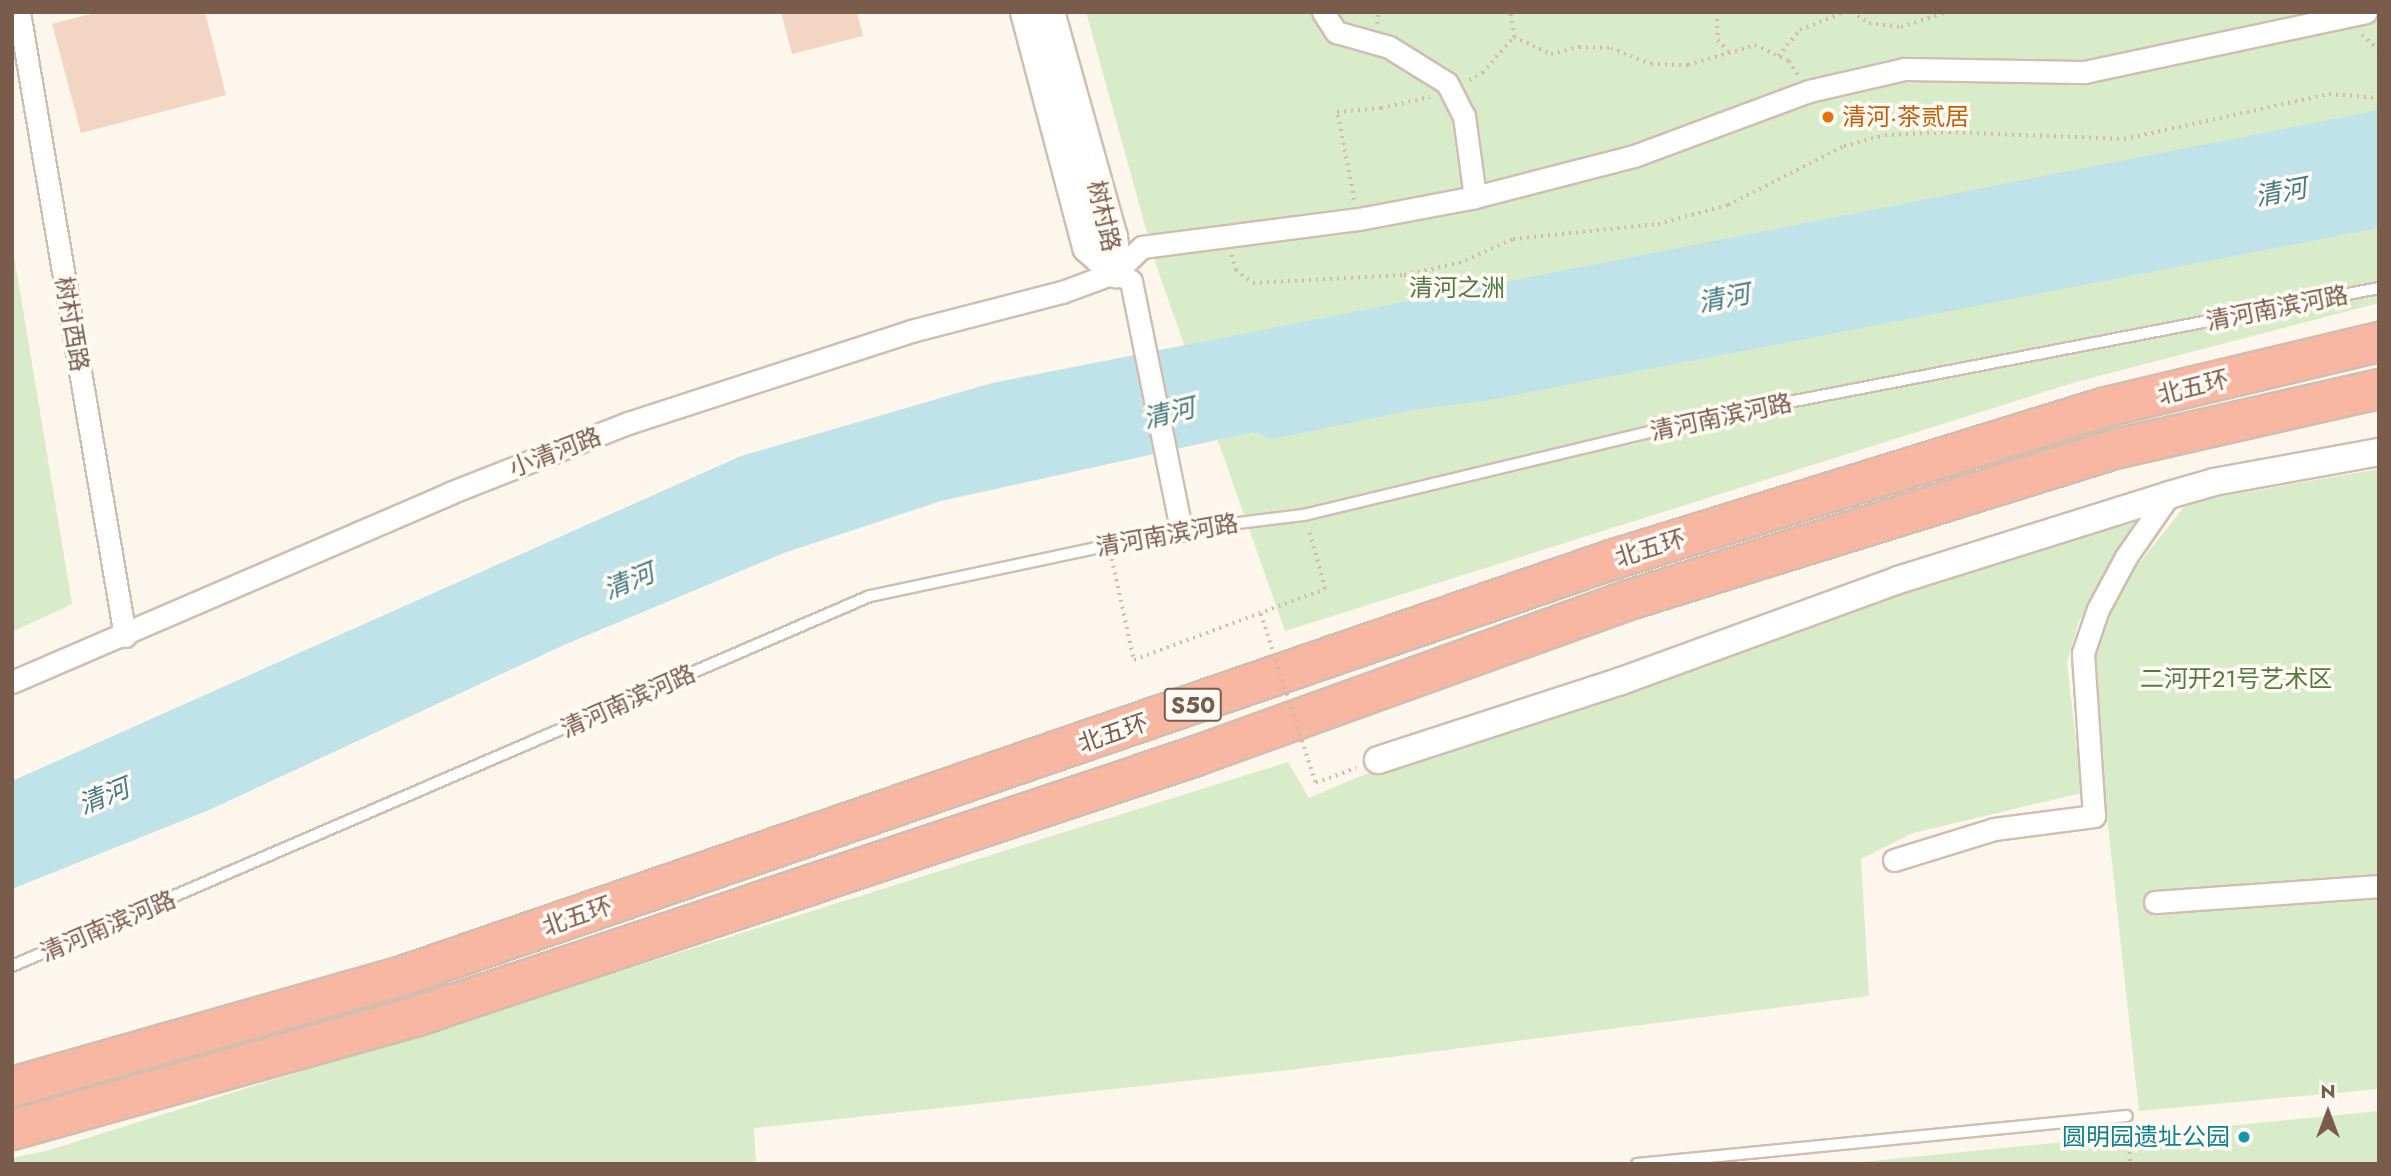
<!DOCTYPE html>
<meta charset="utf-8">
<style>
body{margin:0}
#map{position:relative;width:2391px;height:1176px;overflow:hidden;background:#fdf6ec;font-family:Jost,"Noto Sans SC",sans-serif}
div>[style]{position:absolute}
.green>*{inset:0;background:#d8ecc9}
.water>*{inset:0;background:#bfe3e8}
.building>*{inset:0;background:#f3d5c3}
.path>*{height:3.5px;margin-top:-1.75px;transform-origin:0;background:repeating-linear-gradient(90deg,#d9b8a5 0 2px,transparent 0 7px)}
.roads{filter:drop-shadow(2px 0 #d1beb0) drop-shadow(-2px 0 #d1beb0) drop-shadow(0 2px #d1beb0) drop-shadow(0 -2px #d1beb0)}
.service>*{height:10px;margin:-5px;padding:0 5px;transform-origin:5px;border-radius:5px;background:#fff}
.minor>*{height:21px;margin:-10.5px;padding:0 10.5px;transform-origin:10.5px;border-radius:10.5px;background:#fff}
.tertiary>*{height:26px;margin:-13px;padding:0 13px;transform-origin:13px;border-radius:13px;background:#fff}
.secondary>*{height:30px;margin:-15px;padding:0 15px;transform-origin:15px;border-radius:15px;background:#fff}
.motorway>*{height:38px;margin:-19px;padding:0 19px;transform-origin:19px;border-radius:19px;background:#f7b7a3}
.path-bridge>*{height:3.5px;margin-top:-1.75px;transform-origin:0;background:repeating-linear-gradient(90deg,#d9b8a5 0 2px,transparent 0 7px)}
.dots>*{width:19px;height:19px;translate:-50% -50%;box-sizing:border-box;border:4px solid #fffaf3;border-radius:50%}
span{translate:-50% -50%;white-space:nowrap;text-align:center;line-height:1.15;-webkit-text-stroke:7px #fffaf3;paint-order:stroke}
.shield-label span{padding:2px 5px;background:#fffaf3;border:2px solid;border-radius:5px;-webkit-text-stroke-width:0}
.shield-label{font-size:23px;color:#7a5c4d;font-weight:700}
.food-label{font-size:24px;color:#c56008}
.left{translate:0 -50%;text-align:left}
.street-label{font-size:24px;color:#7a5c4d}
.park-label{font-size:24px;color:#537a41}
.culture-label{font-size:24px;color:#0d838f}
.right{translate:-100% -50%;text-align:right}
.water-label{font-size:26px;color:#437c86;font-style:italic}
.frame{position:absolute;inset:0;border:14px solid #7a5c4d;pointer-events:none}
.north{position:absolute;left:2293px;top:1078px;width:70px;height:70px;-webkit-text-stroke:5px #fffaf3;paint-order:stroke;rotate:0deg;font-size:19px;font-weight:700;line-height:28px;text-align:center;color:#7a5c4d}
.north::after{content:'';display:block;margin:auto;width:24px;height:32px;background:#7a5c4d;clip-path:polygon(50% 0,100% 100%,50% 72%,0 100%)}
</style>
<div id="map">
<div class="green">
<i style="clip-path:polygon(1086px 12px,2379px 12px,2379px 303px,2076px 382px,1285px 631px,1156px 265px)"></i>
<i style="clip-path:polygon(12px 244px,72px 604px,12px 632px)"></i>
<i style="clip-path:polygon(2379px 469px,2379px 1089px,2139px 1111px,2090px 660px,2112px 597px,2188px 502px)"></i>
<i style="clip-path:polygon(2142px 517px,2079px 621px,2067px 663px,2082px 793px,1913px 833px,1861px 859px,1869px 996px,1289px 1070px,754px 1128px,756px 1164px,12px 1164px,12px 1158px,46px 1151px,1288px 762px,1309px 798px,1361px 776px,1906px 587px)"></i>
<i style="clip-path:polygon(2379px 1111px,2379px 1164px,1841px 1164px)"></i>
</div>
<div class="water">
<i style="clip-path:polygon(2379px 110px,2379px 228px,1484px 401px,1418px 409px,1272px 439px,1253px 432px,941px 501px,784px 553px,564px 645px,209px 810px,12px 889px,12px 781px,741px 456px,992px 383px)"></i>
</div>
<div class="building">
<i style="clip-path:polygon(98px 12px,205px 12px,226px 95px,81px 133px,52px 24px)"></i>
<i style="clip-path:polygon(781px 12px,857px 12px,863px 36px,792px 54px)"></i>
</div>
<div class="path">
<i style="left:1717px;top:12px;width:28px;rotate:88deg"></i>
<i style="left:1718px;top:40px;width:15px;rotate:48deg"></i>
<i style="left:1852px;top:12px;width:20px;rotate:33deg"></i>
<i style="left:1869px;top:23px;width:32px;rotate:7deg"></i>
<i style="left:1901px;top:27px;width:48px;rotate:-18.1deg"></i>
<i style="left:1377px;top:24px;width:12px;rotate:-85deg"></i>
<i style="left:2362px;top:35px;width:23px;rotate:41deg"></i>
<i style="left:1514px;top:37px;width:41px;rotate:24.7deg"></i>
<i style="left:1551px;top:54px;width:29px;rotate:-14deg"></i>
<i style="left:1579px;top:47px;width:32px;rotate:2deg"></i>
<i style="left:1611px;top:48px;width:43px;rotate:21.8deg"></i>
<i style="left:1651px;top:64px;width:37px;rotate:2deg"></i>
<i style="left:1688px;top:65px;width:70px;rotate:-16.6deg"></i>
<i style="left:1755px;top:45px;width:38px;rotate:25deg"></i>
<i style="left:1789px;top:61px;width:17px;rotate:57deg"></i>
<i style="left:1778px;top:56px;width:34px;rotate:-50deg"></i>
<i style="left:1800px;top:30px;width:48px;rotate:-22.2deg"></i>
<i style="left:1469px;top:80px;width:15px;rotate:-28deg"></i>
<i style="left:1482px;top:73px;width:48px;rotate:-48.4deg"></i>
<i style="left:1514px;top:37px;width:25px;rotate:-99deg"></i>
<i style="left:1354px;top:200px;width:90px;rotate:-100.9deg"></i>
<i style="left:1337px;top:112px;width:44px;rotate:-5.2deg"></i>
<i style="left:1381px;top:108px;width:50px;rotate:-12.7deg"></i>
<i style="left:1232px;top:255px;width:16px;rotate:75deg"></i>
<i style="left:1236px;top:270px;width:21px;rotate:37deg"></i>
<i style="left:1253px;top:283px;width:151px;rotate:-3deg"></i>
<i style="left:1404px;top:275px;width:56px;rotate:-12.3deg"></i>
<i style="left:1459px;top:263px;width:59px;rotate:-24deg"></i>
<i style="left:1513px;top:239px;width:146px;rotate:-5.9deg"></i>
<i style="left:1658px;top:224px;width:73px;rotate:-15.2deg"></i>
<i style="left:1728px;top:205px;width:130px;rotate:-27deg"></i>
<i style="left:1844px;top:146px;width:42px;rotate:-15deg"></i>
<i style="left:1885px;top:135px;width:64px;rotate:-2.7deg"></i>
<i style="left:1949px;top:132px;width:175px;rotate:2.3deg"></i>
<i style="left:2124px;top:139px;width:210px;rotate:-12.4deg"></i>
<i style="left:2329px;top:94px;width:50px;rotate:4.6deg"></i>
<i style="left:1112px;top:559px;width:103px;rotate:77.7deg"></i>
<i style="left:1134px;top:660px;width:204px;rotate:-20.4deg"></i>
<i style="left:1325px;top:589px;width:63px;rotate:-105.6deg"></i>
<i style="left:1316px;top:783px;width:43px;rotate:-20.6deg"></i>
<i style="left:2128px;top:1131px;width:33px;rotate:85deg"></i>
</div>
<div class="roads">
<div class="service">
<i style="left:12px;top:966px;width:934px;rotate:-23.33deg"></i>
<i style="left:870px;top:596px;width:318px;rotate:-12deg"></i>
<i style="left:1181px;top:530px;width:124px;rotate:-7deg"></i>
<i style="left:1304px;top:515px;width:430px;rotate:-13.5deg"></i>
<i style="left:1722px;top:415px;width:669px;rotate:-10.94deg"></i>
<i style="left:1637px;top:1164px;width:492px;rotate:-5.6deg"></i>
</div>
<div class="minor">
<i style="left:19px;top:12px;width:633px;rotate:80.36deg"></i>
<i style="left:1323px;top:12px;width:24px;rotate:57deg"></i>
<i style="left:1336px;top:32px;width:55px;rotate:15.8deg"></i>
<i style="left:1389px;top:47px;width:68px;rotate:31.8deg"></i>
<i style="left:1447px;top:83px;width:37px;rotate:63deg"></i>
<i style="left:1464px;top:116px;width:82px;rotate:82.3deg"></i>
<i style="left:1116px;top:272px;width:17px;rotate:31deg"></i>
<i style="left:1131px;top:281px;width:254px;rotate:78.6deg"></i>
<i style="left:12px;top:682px;width:477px;rotate:-23.3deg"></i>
<i style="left:450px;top:493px;width:191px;rotate:-21.5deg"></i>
<i style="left:628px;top:423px;width:298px;rotate:-18deg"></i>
<i style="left:911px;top:331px;width:156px;rotate:-14.5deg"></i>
<i style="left:1062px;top:292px;width:58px;rotate:-20.3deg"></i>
<i style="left:1116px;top:272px;width:36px;rotate:-44deg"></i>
<i style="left:1142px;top:247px;width:219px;rotate:-7.4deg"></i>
<i style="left:1359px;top:219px;width:118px;rotate:-10.7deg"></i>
<i style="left:1475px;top:197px;width:164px;rotate:-14.5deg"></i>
<i style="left:1634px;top:156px;width:187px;rotate:-20.4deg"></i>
<i style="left:1809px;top:91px;width:98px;rotate:-13deg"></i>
<i style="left:1904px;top:69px;width:180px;rotate:1deg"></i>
<i style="left:2084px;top:72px;width:288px;rotate:-12deg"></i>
<i style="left:1894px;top:860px;width:105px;rotate:-17.2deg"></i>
<i style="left:1994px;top:829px;width:101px;rotate:-7.4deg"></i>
<i style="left:2094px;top:816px;width:163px;rotate:-93.9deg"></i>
<i style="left:2083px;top:653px;width:46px;rotate:-71.2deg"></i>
<i style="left:2098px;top:609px;width:59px;rotate:-61.7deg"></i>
<i style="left:2126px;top:557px;width:75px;rotate:-55.3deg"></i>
<i style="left:2155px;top:902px;width:225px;rotate:-4.1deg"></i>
</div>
<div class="tertiary">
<i style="left:1378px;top:760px;width:256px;rotate:-18deg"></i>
<i style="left:1621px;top:681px;width:295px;rotate:-20deg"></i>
<i style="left:1898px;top:580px;width:284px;rotate:-17.4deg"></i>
<i style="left:2169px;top:495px;width:47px;rotate:-16.1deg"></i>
<i style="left:2214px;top:482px;width:168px;rotate:-10.3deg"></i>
</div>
<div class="secondary">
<i style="left:1026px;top:12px;width:243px;rotate:75.2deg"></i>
<i style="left:1088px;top:247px;width:38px;rotate:42deg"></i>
<i style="left:1049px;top:12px;width:234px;rotate:74.4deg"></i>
<i style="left:1112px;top:237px;width:35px;rotate:83deg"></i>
</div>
<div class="motorway">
<i style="left:12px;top:1087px;width:412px;rotate:-15.9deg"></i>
<i style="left:408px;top:974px;width:1272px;rotate:-18.99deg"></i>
<i style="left:1611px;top:560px;width:518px;rotate:-17.18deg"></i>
<i style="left:2106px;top:407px;width:281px;rotate:-13.4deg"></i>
<i style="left:12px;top:1130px;width:425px;rotate:-15.7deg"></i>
<i style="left:421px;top:1015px;width:817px;rotate:-18.48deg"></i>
<i style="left:1196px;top:756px;width:460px;rotate:-19.8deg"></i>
<i style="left:1629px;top:600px;width:509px;rotate:-17.26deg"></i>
<i style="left:2115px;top:449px;width:271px;rotate:-12.8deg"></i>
</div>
</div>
<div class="path-bridge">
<i style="left:1261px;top:614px;width:178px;rotate:72deg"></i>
</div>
<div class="dots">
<i style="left:1828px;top:117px;background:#e8710a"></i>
<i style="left:2244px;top:1137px;background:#0f9aa8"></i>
</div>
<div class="shield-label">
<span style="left:1193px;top:705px">S50</span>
</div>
<div class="food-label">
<span class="left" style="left:1842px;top:117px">清河·茶贰居</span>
</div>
<div class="street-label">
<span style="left:1104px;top:216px;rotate:77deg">树村路</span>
<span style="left:2277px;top:308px;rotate:-11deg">清河南滨河路</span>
<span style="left:72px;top:324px;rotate:80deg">树村西路</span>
<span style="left:2193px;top:387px;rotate:-14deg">北五环</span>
<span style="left:1721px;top:417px;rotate:-12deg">清河南滨河路</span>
<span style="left:555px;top:452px;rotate:-21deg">小清河路</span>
<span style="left:1167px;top:535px;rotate:-10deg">清河南滨河路</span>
<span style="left:1650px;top:548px;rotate:-17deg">北五环</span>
<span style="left:628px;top:701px;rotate:-24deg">清河南滨河路</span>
<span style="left:1113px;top:733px;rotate:-19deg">北五环</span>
<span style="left:577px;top:916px;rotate:-19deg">北五环</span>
<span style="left:108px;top:926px;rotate:-23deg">清河南滨河路</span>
</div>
<div class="park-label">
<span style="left:1457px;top:288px">清河之洲</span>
<span style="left:2236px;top:679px">二河开21号艺术区</span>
</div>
<div class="culture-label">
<span class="right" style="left:2230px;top:1137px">圆明园遗址公园</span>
</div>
<div class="water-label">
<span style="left:2281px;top:193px;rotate:-11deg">清河</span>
<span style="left:1724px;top:299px;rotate:-11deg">清河</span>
<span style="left:1169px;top:414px;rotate:-14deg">清河</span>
<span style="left:629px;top:582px;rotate:-22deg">清河</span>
<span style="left:104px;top:797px;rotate:-22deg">清河</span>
</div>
<div class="frame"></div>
<div class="north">N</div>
</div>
